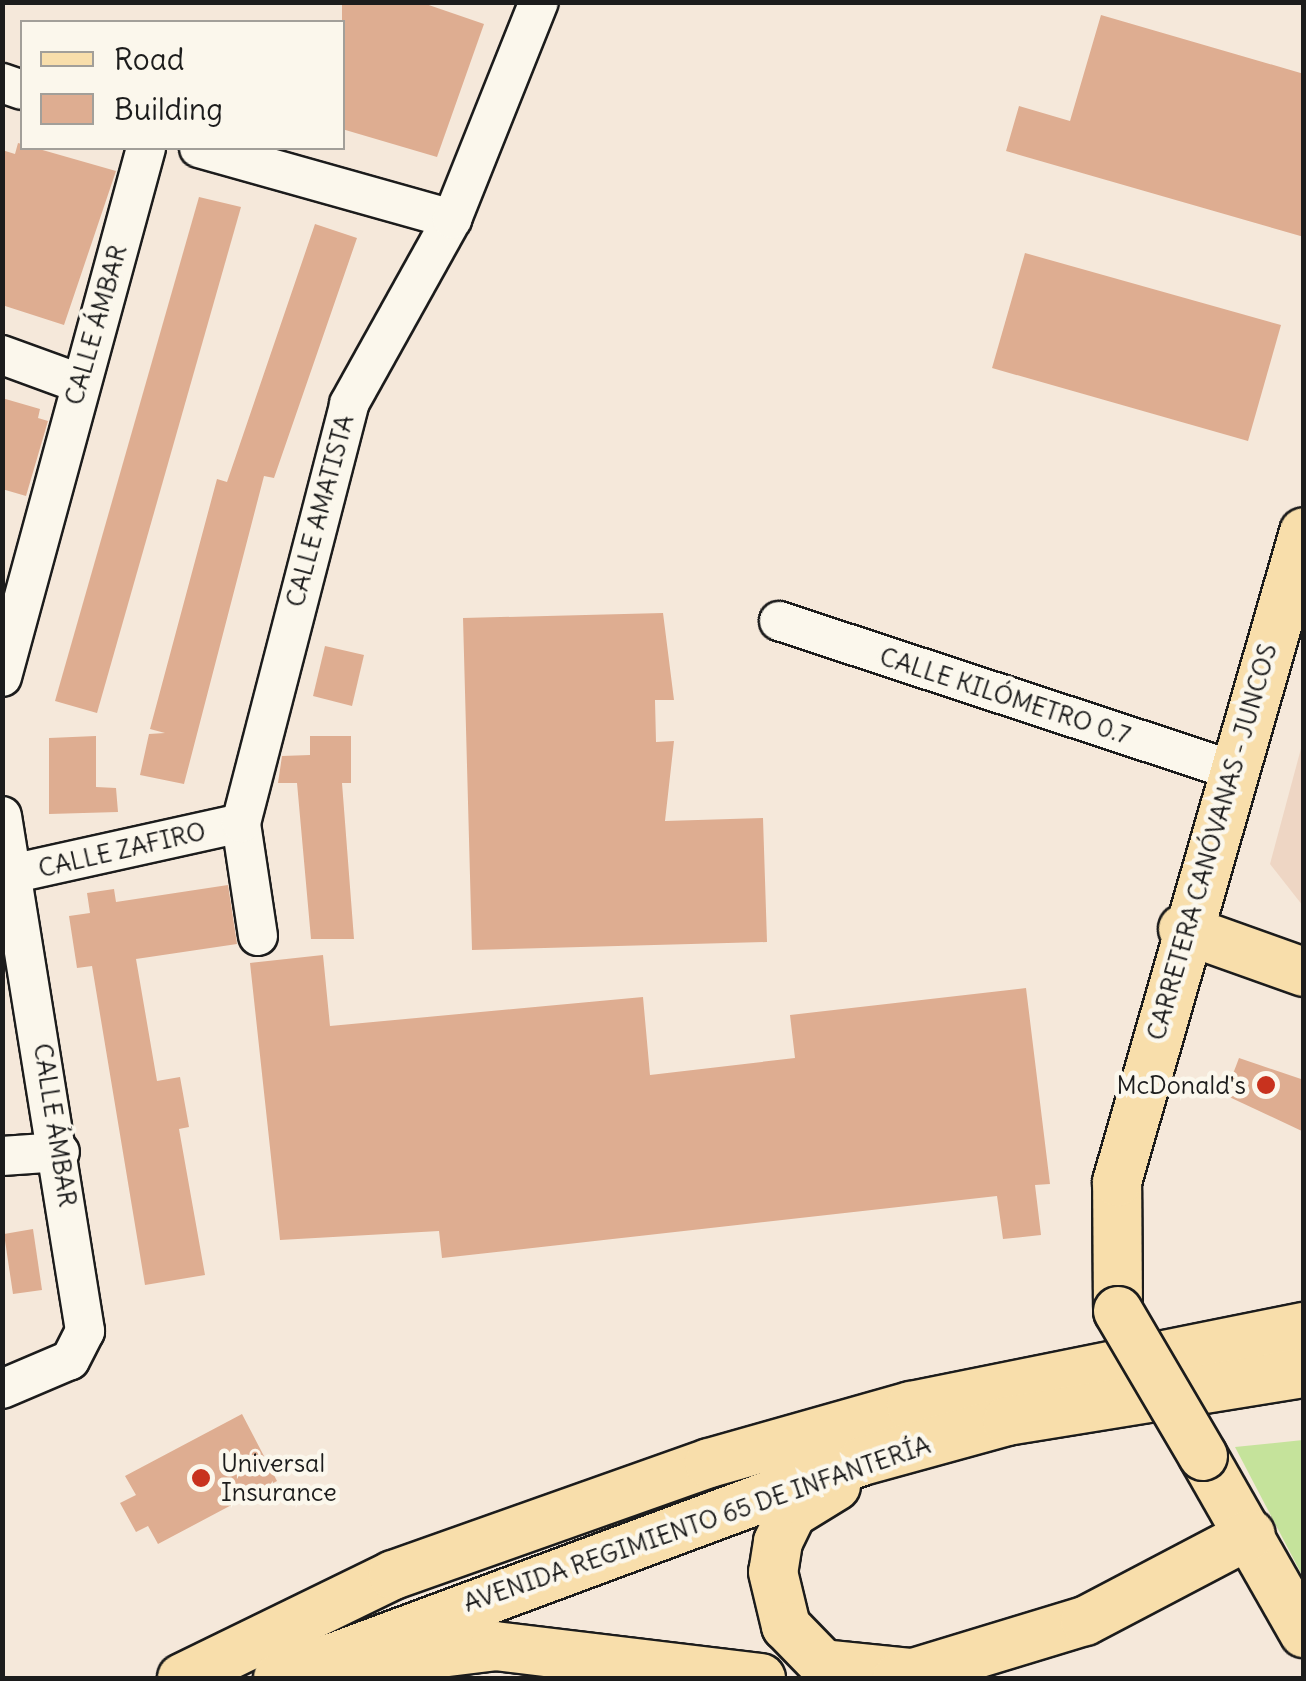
<!DOCTYPE html>
<meta charset="utf-8">
<style>
body{margin:0}
#map{position:relative;width:1306px;height:1681px;overflow:hidden;background:#f5e8da;font-family:Delius,sans-serif}
div>[style]{position:absolute}
.built>*{inset:0;background:#eed6c4}
.green>*{inset:0;background:#c5e39b}
.building>*{inset:0;background:#dead91}
.roads{filter:drop-shadow(2px 0 #1c1c1c) drop-shadow(-2px 0 #1c1c1c) drop-shadow(0 2px #1c1c1c) drop-shadow(0 -2px #1c1c1c)}
.minor>*{height:38px;margin:-19px;padding:0 19px;transform-origin:19px;border-radius:19px;background:#fbf7ec}
.major>*{height:48px;margin:-24px;padding:0 24px;transform-origin:24px;border-radius:24px;background:#f8deab}
.bridges{filter:drop-shadow(2px 0 #1c1c1c) drop-shadow(-2px 0 #1c1c1c) drop-shadow(0 2px #1c1c1c) drop-shadow(0 -2px #1c1c1c)}
.major-bridge>*{height:48px;margin:-24px;padding:0 24px;transform-origin:24px;border-radius:24px;background:#f8deab}
.dots>*{width:28px;height:28px;translate:-50% -50%;box-sizing:border-box;border:5px solid #fbf7ec;border-radius:50%}
span{translate:-50% -50%;white-space:nowrap;text-align:center;line-height:1.15;-webkit-text-stroke:9px #fbf7ec;paint-order:stroke}
.street-label{font-size:25px;color:#1c1c1c}
.poi-label{font-size:25px;color:#1c1c1c}
.right{translate:-100% -50%;text-align:right}
.left{translate:0 -50%;text-align:left}
.frame{position:absolute;inset:0;border:5px solid #1c1c1c;pointer-events:none}
.legend{position:absolute;left:20px;top:20px;width:325px;height:130px;box-sizing:border-box;background:#fbf7ec;border:2px solid #a29f99;margin:0;padding:12px 18px;list-style:none;font-size:30px;color:#1c1c1c}
.legend li{display:flex;align-items:center;gap:20px;height:50px}
.legend b{width:50px;border:2px solid #a29f99}
</style>
<div id="map">
<div class="built">
<i style="clip-path:polygon(1303px 741px,1304px 906px,1303px 906px,1270px 864px)"></i>
</div>
<div class="green">
<i style="clip-path:polygon(1303px 1440px,1304px 1440px,1303px 1577px,1235px 1447px)"></i>
</div>
<div class="building">
<i style="clip-path:polygon(342px 2px,420px 2px,484px 24px,437px 157px,342px 129px)"></i>
<i style="clip-path:polygon(1101px 15px,1304px 74px,1304px 237px,1006px 151px,1019px 106px,1070px 121px)"></i>
<i style="clip-path:polygon(18px 143px,116px 171px,64px 325px,2px 305px,2px 150px,15px 154px)"></i>
<i style="clip-path:polygon(199px 197px,241px 207px,97px 713px,55px 701px)"></i>
<i style="clip-path:polygon(315px 224px,357px 238px,274px 478px,264px 476px,184px 784px,140px 775px,149px 734px,165px 733px,150px 729px,217px 479px,227px 482px)"></i>
<i style="clip-path:polygon(1025px 253px,1281px 325px,1248px 441px,992px 368px)"></i>
<i style="clip-path:polygon(2px 398px,40px 409px,38px 418px,48px 421px,26px 496px,2px 489px)"></i>
<i style="clip-path:polygon(663px 613px,674px 700px,655px 700px,656px 742px,674px 741px,665px 821px,763px 818px,767px 942px,472px 950px,463px 618px)"></i>
<i style="clip-path:polygon(325px 646px,364px 655px,352px 706px,313px 696px)"></i>
<i style="clip-path:polygon(96px 736px,96px 787px,116px 788px,118px 812px,49px 814px,49px 738px)"></i>
<i style="clip-path:polygon(310px 736px,351px 736px,351px 783px,342px 783px,354px 939px,311px 939px,297px 783px,278px 783px,282px 756px,310px 755px)"></i>
<i style="clip-path:polygon(228px 885px,237px 944px,136px 959px,157px 1081px,180px 1077px,189px 1127px,179px 1129px,205px 1275px,145px 1285px,92px 966px,77px 968px,69px 916px,90px 913px,87px 893px,114px 889px,116px 902px)"></i>
<i style="clip-path:polygon(323px 955px,330px 1026px,643px 997px,650px 1075px,795px 1058px,790px 1015px,1026px 988px,1050px 1184px,1035px 1185px,1041px 1235px,1003px 1239px,997px 1196px,442px 1258px,439px 1231px,280px 1240px,250px 963px)"></i>
<i style="clip-path:polygon(1239px 1058px,1304px 1080px,1304px 1132px,1225px 1095px)"></i>
<i style="clip-path:polygon(33px 1229px,42px 1290px,13px 1294px,4px 1234px)"></i>
<i style="clip-path:polygon(242px 1414px,277px 1481px,158px 1544px,148px 1526px,136px 1532px,120px 1503px,136px 1495px,125px 1476px)"></i>
</div>
<div class="roads">
<div class="minor">
<i style="left:2px;top:83px;width:21px;rotate:19deg"></i>
<i style="left:199px;top:148px;width:263px;rotate:15.7deg"></i>
<i style="left:2px;top:355px;width:82px;rotate:20deg"></i>
<i style="left:779px;top:621px;width:476px;rotate:18.2deg"></i>
<i style="left:2px;top:677px;width:548px;rotate:-74.77deg"></i>
<i style="left:2px;top:816px;width:522px;rotate:80.84deg"></i>
<i style="left:85px;top:1331px;width:33px;rotate:117deg"></i>
<i style="left:70px;top:1360px;width:74px;rotate:156.9deg"></i>
<i style="left:2px;top:876px;width:245px;rotate:-12.5deg"></i>
<i style="left:258px;top:936px;width:114px;rotate:-98.6deg"></i>
<i style="left:241px;top:823px;width:433px;rotate:-75.5deg"></i>
<i style="left:349px;top:404px;width:212px;rotate:-60.9deg"></i>
<i style="left:452px;top:219px;width:234px;rotate:-68.2deg"></i>
<i style="left:2px;top:1156px;width:58px;rotate:-3.9deg"></i>
</div>
<div class="major">
<i style="left:1183px;top:929px;width:128px;rotate:19.6deg"></i>
<i style="left:1118px;top:1311px;width:129px;rotate:-90.4deg"></i>
<i style="left:1117px;top:1182px;width:676px;rotate:-73.95deg"></i>
<i style="left:1203px;top:1456px;width:204px;rotate:60.3deg"></i>
<i style="left:836px;top:1486px;width:52px;rotate:148.5deg"></i>
<i style="left:792px;top:1513px;width:32px;rotate:116deg"></i>
<i style="left:778px;top:1542px;width:30px;rotate:99deg"></i>
<i style="left:773px;top:1572px;width:56px;rotate:76.5deg"></i>
<i style="left:786px;top:1626px;width:53px;rotate:45.8deg"></i>
<i style="left:823px;top:1664px;width:97px;rotate:5.9deg"></i>
<i style="left:359px;top:1663px;width:137px;rotate:-7.1deg"></i>
<i style="left:495px;top:1646px;width:268px;rotate:6.9deg"></i>
<i style="left:182px;top:1678px;width:235px;rotate:-26deg"></i>
<i style="left:393px;top:1575px;width:335px;rotate:-19.5deg"></i>
<i style="left:709px;top:1463px;width:210px;rotate:-15.8deg"></i>
<i style="left:911px;top:1406px;width:401px;rotate:-11.4deg"></i>
<i style="left:278px;top:1678px;width:623px;rotate:-20.38deg"></i>
<i style="left:862px;top:1461px;width:150px;rotate:-15.4deg"></i>
<i style="left:1007px;top:1421px;width:301px;rotate:-9.2deg"></i>
<i style="left:897px;top:1678px;width:196px;rotate:-16.9deg"></i>
<i style="left:1085px;top:1621px;width:187px;rotate:-27.7deg"></i>
</div>
</div>
<div class="bridges">
<div class="major-bridge">
<i style="left:1118px;top:1311px;width:168px;rotate:59.6deg"></i>
</div>
</div>
<div class="dots">
<i style="left:1266px;top:1085px;background:#c8321e"></i>
<i style="left:201px;top:1478px;background:#c8321e"></i>
</div>
<div class="street-label">
<span style="left:96px;top:325px;rotate:-74deg">CALLE ÁMBAR</span>
<span style="left:320px;top:511px;rotate:-75deg">CALLE AMATISTA</span>
<span style="left:1005px;top:696px;rotate:18deg">CALLE KILÓMETRO 0.7</span>
<span style="left:1212px;top:842px;rotate:-74deg">CARRETERA CANÓVANAS - JUNCOS</span>
<span style="left:122px;top:850px;rotate:-13deg">CALLE ZAFIRO</span>
<span style="left:55px;top:1125px;rotate:81deg">CALLE ÁMBAR</span>
<span style="left:697px;top:1524px;rotate:-19deg">AVENIDA REGIMIENTO 65 DE INFANTERÍA</span>
</div>
<div class="poi-label">
<span class="right" style="left:1246px;top:1085px">McDonald's</span>
<span class="left" style="left:221px;top:1478px">Universal<br>Insurance</span>
</div>
<div class="frame"></div>
<ul class="legend">
<li><b style="height:12px;background:#f8deab"></b>Road</li>
<li><b style="height:28px;background:#dead91"></b>Building</li>
</ul>
</div>
